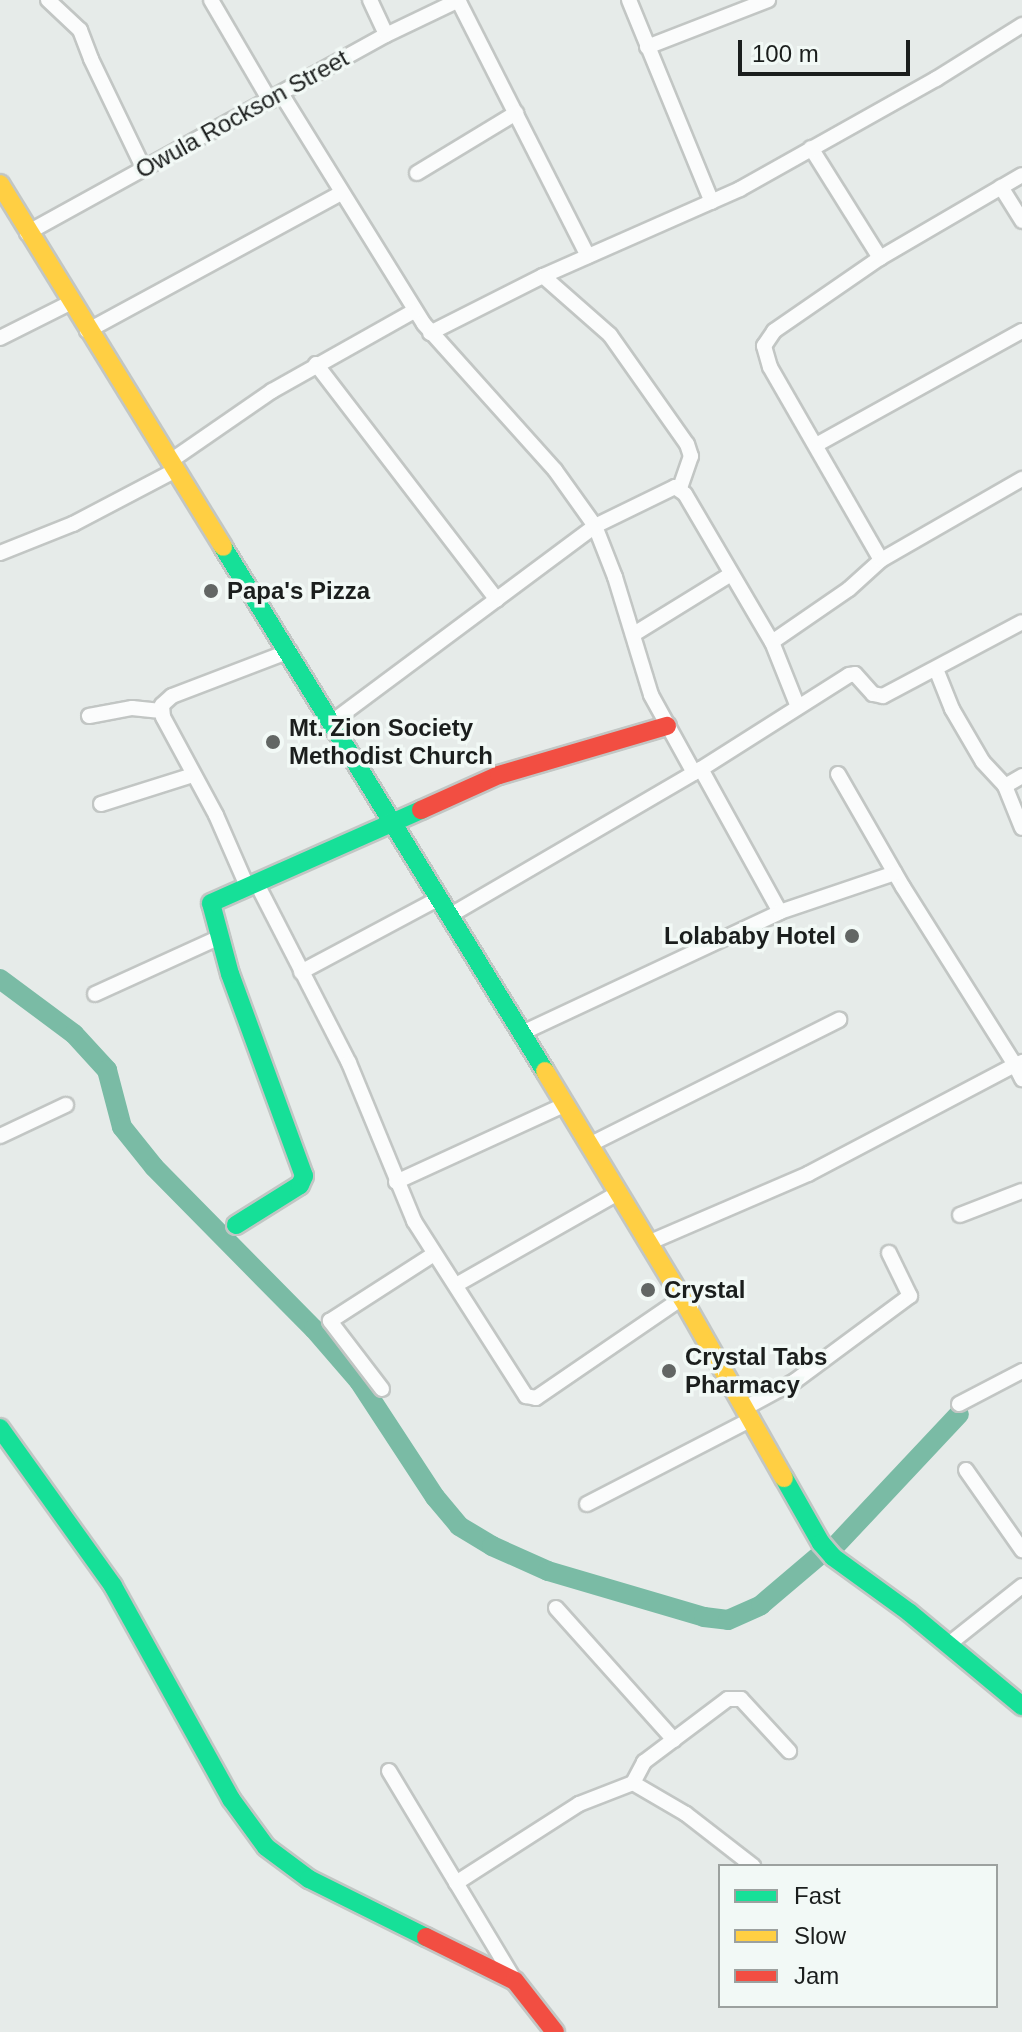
<!DOCTYPE html>
<style>
body{margin:0}
#map{position:relative;width:1022px;height:2032px;overflow:hidden;background:#e6ebe9;font-family:Helvetica,sans-serif}
div>[style]{position:absolute}
.river>*{height:20px;margin:-10px;padding:0 10px;transform-origin:10px;border-radius:10px;background:#7abba5}
.roads{filter:drop-shadow(2px 0 #c2c6c4) drop-shadow(-2px 0 #c2c6c4) drop-shadow(0 2px #c2c6c4) drop-shadow(0 -2px #c2c6c4)}
.street>*{height:14px;margin:-7px;padding:0 7px;transform-origin:7px;border-radius:7px;background:#fbfcfc}
.fast>*{height:18px;margin:-9px;padding:0 9px;transform-origin:9px;border-radius:9px;background:#16e098}
.slow>*{height:18px;margin:-9px;padding:0 9px;transform-origin:9px;border-radius:9px;background:#ffcf43}
.jam>*{height:18px;margin:-9px;padding:0 9px;transform-origin:9px;border-radius:9px;background:#f24e42}
.dots>*{width:22px;height:22px;translate:-50% -50%;box-sizing:border-box;border:4px solid #f2f9f6;border-radius:50%}
span{translate:-50% -50%;white-space:nowrap;text-align:center;line-height:1.15;-webkit-text-stroke:7px #f2f9f6;paint-order:stroke}
.street-label{font-size:24px;color:#1b1e1d}
.poi-label{font-size:24px;color:#1b1e1d;font-weight:700}
.left{translate:0 -50%;text-align:left}
.right{translate:-100% -50%;text-align:right}
.legend{position:absolute;left:718px;top:1864px;width:280px;height:144px;box-sizing:border-box;background:#f2f9f6;border:2px solid #9ca19f;margin:0;padding:10px 14px;list-style:none;font-size:24px;color:#1b1e1d}
.legend li{display:flex;align-items:center;gap:16px;height:40px}
.legend b{width:40px;border:2px solid #9ca19f}
.scale{position:absolute;left:738px;top:40px;width:172px;height:36px;box-sizing:border-box;border:4px solid #1b1e1d;border-top:0;padding-left:10px;font-size:24px;line-height:28px;white-space:nowrap;color:#1b1e1d;-webkit-text-stroke:6px #f2f9f6;paint-order:stroke}
</style>
<div id="map">
<div class="river">
<i style="left:0;top:979px;width:92px;rotate:36.6deg"></i>
<i style="left:74px;top:1034px;width:49px;rotate:47.5deg"></i>
<i style="left:107px;top:1070px;width:59px;rotate:75.3deg"></i>
<i style="left:122px;top:1127px;width:51px;rotate:51.3deg"></i>
<i style="left:154px;top:1167px;width:228px;rotate:45.4deg"></i>
<i style="left:314px;top:1329px;width:69px;rotate:49.1deg"></i>
<i style="left:359px;top:1381px;width:139px;rotate:56.8deg"></i>
<i style="left:435px;top:1497px;width:38px;rotate:50deg"></i>
<i style="left:459px;top:1526px;width:39px;rotate:31deg"></i>
<i style="left:492px;top:1546px;width:61px;rotate:24.1deg"></i>
<i style="left:548px;top:1571px;width:163px;rotate:16.4deg"></i>
<i style="left:704px;top:1617px;width:24px;rotate:7deg"></i>
<i style="left:728px;top:1620px;width:36px;rotate:-24deg"></i>
<i style="left:761px;top:1605px;width:79px;rotate:-40.4deg"></i>
<i style="left:837px;top:1544px;width:178px;rotate:-46.8deg"></i>
</div>
<div class="roads">
<div class="street">
<i style="left:48px;top:0;width:44px;rotate:43.2deg"></i>
<i style="left:80px;top:30px;width:31px;rotate:69deg"></i>
<i style="left:91px;top:59px;width:120px;rotate:64.3deg"></i>
<i style="left:211px;top:0;width:117px;rotate:59.7deg"></i>
<i style="left:370px;top:0;width:38px;rotate:65deg"></i>
<i style="left:458px;top:0;width:287px;rotate:63.1deg"></i>
<i style="left:629px;top:0;width:218px;rotate:67.7deg"></i>
<i style="left:647px;top:47px;width:130px;rotate:-21.2deg"></i>
<i style="left:282px;top:95px;width:269px;rotate:58.2deg"></i>
<i style="left:424px;top:324px;width:196px;rotate:48.1deg"></i>
<i style="left:555px;top:470px;width:69px;rotate:54.5deg"></i>
<i style="left:595px;top:526px;width:55px;rotate:68.6deg"></i>
<i style="left:615px;top:577px;width:123px;rotate:73deg"></i>
<i style="left:651px;top:695px;width:89px;rotate:61.1deg"></i>
<i style="left:811px;top:148px;width:130px;rotate:57.9deg"></i>
<i style="left:417px;top:173px;width:116px;rotate:-31.2deg"></i>
<i style="left:1001px;top:187px;width:40px;rotate:58deg"></i>
<i style="left:27px;top:233px;width:410px;rotate:-28.9deg"></i>
<i style="left:386px;top:35px;width:81px;rotate:-25.6deg"></i>
<i style="left:543px;top:276px;width:89px;rotate:41.4deg"></i>
<i style="left:610px;top:335px;width:133px;rotate:54.8deg"></i>
<i style="left:687px;top:444px;width:13px;rotate:72deg"></i>
<i style="left:691px;top:456px;width:34px;rotate:109deg"></i>
<i style="left:87px;top:331px;width:289px;rotate:-28.5deg"></i>
<i style="left:430px;top:333px;width:127px;rotate:-26.8deg"></i>
<i style="left:543px;top:276px;width:215px;rotate:-23.8deg"></i>
<i style="left:740px;top:189px;width:225px;rotate:-29.3deg"></i>
<i style="left:936px;top:79px;width:102px;rotate:-32.1deg"></i>
<i style="left:0;top:338px;width:78px;rotate:-26.6deg"></i>
<i style="left:316px;top:364px;width:297px;rotate:52.5deg"></i>
<i style="left:816px;top:445px;width:235px;rotate:-29deg"></i>
<i style="left:169px;top:462px;width:125px;rotate:-34.6deg"></i>
<i style="left:272px;top:391px;width:163px;rotate:-29.4deg"></i>
<i style="left:0;top:553px;width:79px;rotate:-21.7deg"></i>
<i style="left:73px;top:524px;width:114px;rotate:-27.7deg"></i>
<i style="left:881px;top:560px;width:223px;rotate:-119.9deg"></i>
<i style="left:770px;top:367px;width:22px;rotate:-106deg"></i>
<i style="left:764px;top:346px;width:18px;rotate:-56deg"></i>
<i style="left:774px;top:331px;width:129px;rotate:-34.6deg"></i>
<i style="left:880px;top:258px;width:164px;rotate:-30.3deg"></i>
<i style="left:634px;top:634px;width:114px;rotate:-31.7deg"></i>
<i style="left:772px;top:642px;width:93px;rotate:-34.5deg"></i>
<i style="left:849px;top:589px;width:43px;rotate:-42.2deg"></i>
<i style="left:881px;top:560px;width:163px;rotate:-29.9deg"></i>
<i style="left:936px;top:669px;width:43px;rotate:68.2deg"></i>
<i style="left:952px;top:709px;width:61px;rotate:59.7deg"></i>
<i style="left:983px;top:762px;width:33px;rotate:47deg"></i>
<i style="left:1005px;top:786px;width:45px;rotate:68deg"></i>
<i style="left:89px;top:716px;width:44px;rotate:-10.5deg"></i>
<i style="left:132px;top:708px;width:29px;rotate:6deg"></i>
<i style="left:332px;top:722px;width:328px;rotate:-36.7deg"></i>
<i style="left:595px;top:526px;width:89px;rotate:-26deg"></i>
<i style="left:675px;top:487px;width:12px;rotate:35deg"></i>
<i style="left:685px;top:494px;width:172px;rotate:59.6deg"></i>
<i style="left:772px;top:642px;width:70px;rotate:68.2deg"></i>
<i style="left:701px;top:769px;width:163px;rotate:61.1deg"></i>
<i style="left:838px;top:774px;width:130px;rotate:60.1deg"></i>
<i style="left:903px;top:887px;width:210px;rotate:57.8deg"></i>
<i style="left:1015px;top:1065px;width:8px;rotate:-23deg"></i>
<i style="left:1005px;top:786px;width:20px;rotate:-30deg"></i>
<i style="left:101px;top:804px;width:96px;rotate:-17.5deg"></i>
<i style="left:256px;top:882px;width:203px;rotate:62.8deg"></i>
<i style="left:349px;top:1063px;width:171px;rotate:67.6deg"></i>
<i style="left:414px;top:1221px;width:208px;rotate:57.4deg"></i>
<i style="left:526px;top:1396px;width:10px;rotate:11deg"></i>
<i style="left:536px;top:1398px;width:177px;rotate:-34.4deg"></i>
<i style="left:247px;top:886px;width:77px;rotate:-113.6deg"></i>
<i style="left:216px;top:815px;width:111px;rotate:-118.4deg"></i>
<i style="left:163px;top:717px;width:12px;rotate:-95deg"></i>
<i style="left:162px;top:705px;width:13px;rotate:-42deg"></i>
<i style="left:172px;top:696px;width:126px;rotate:-20.9deg"></i>
<i style="left:449px;top:916px;width:292px;rotate:-30.3deg"></i>
<i style="left:701px;top:769px;width:175px;rotate:-32.4deg"></i>
<i style="left:849px;top:675px;width:6px;rotate:-9deg"></i>
<i style="left:855px;top:674px;width:27px;rotate:48deg"></i>
<i style="left:873px;top:694px;width:10px;rotate:11deg"></i>
<i style="left:883px;top:696px;width:157px;rotate:-28deg"></i>
<i style="left:301px;top:972px;width:155px;rotate:-28.1deg"></i>
<i style="left:95px;top:994px;width:135px;rotate:-24.5deg"></i>
<i style="left:522px;top:1033px;width:285px;rotate:-25.1deg"></i>
<i style="left:780px;top:912px;width:121px;rotate:-18.7deg"></i>
<i style="left:0;top:1136px;width:73px;rotate:-25.2deg"></i>
<i style="left:589px;top:1145px;width:280px;rotate:-26.6deg"></i>
<i style="left:396px;top:1182px;width:185px;rotate:-24.6deg"></i>
<i style="left:960px;top:1215px;width:66px;rotate:-21.2deg"></i>
<i style="left:648px;top:1243px;width:174px;rotate:-23.3deg"></i>
<i style="left:808px;top:1174px;width:234px;rotate:-27.8deg"></i>
<i style="left:1015px;top:1065px;width:16px;rotate:63deg"></i>
<i style="left:456px;top:1285px;width:186px;rotate:-29.6deg"></i>
<i style="left:382px;top:1389px;width:86px;rotate:-127.4deg"></i>
<i style="left:330px;top:1321px;width:124px;rotate:-32.8deg"></i>
<i style="left:959px;top:1404px;width:71px;rotate:-27.6deg"></i>
<i style="left:745px;top:1408px;width:57px;rotate:-28.4deg"></i>
<i style="left:795px;top:1381px;width:143px;rotate:-36.5deg"></i>
<i style="left:910px;top:1296px;width:48px;rotate:-116deg"></i>
<i style="left:966px;top:1470px;width:98px;rotate:55deg"></i>
<i style="left:587px;top:1504px;width:186px;rotate:-27.3deg"></i>
<i style="left:556px;top:1608px;width:177px;rotate:48.2deg"></i>
<i style="left:949px;top:1644px;width:93px;rotate:-38.5deg"></i>
<i style="left:389px;top:1771px;width:245px;rotate:59deg"></i>
<i style="left:633px;top:1783px;width:24px;rotate:-62deg"></i>
<i style="left:644px;top:1762px;width:105px;rotate:-36.9deg"></i>
<i style="left:728px;top:1699px;width:13px"></i>
<i style="left:741px;top:1699px;width:71px;rotate:47.3deg"></i>
<i style="left:456px;top:1883px;width:146px;rotate:-32.7deg"></i>
<i style="left:579px;top:1804px;width:58px;rotate:-21.3deg"></i>
<i style="left:633px;top:1783px;width:61px;rotate:30.3deg"></i>
<i style="left:686px;top:1814px;width:85px;rotate:37.8deg"></i>
</div>
<div class="fast">
<i style="left:223px;top:547px;width:615px;rotate:58.43deg"></i>
<i style="left:236px;top:1225px;width:75px;rotate:-32deg"></i>
<i style="left:300px;top:1185px;width:10px;rotate:-66deg"></i>
<i style="left:304px;top:1176px;width:215px;rotate:-110.1deg"></i>
<i style="left:230px;top:974px;width:73px;rotate:-105deg"></i>
<i style="left:211px;top:903px;width:230px;rotate:-23.9deg"></i>
<i style="left:0;top:1428px;width:194px;rotate:54.4deg"></i>
<i style="left:113px;top:1586px;width:244px;rotate:61deg"></i>
<i style="left:231px;top:1799px;width:59px;rotate:53.9deg"></i>
<i style="left:266px;top:1847px;width:54px;rotate:36.7deg"></i>
<i style="left:309px;top:1879px;width:131px;rotate:26.4deg"></i>
<i style="left:784px;top:1478px;width:75px;rotate:60.4deg"></i>
<i style="left:821px;top:1543px;width:18px;rotate:49deg"></i>
<i style="left:833px;top:1557px;width:95px;rotate:36deg"></i>
<i style="left:910px;top:1613px;width:146px;rotate:39.7deg"></i>
</div>
<div class="slow">
<i style="left:0;top:184px;width:426px;rotate:58.4deg"></i>
<i style="left:545px;top:1071px;width:265px;rotate:58.9deg"></i>
<i style="left:682px;top:1298px;width:207px;rotate:60.5deg"></i>
</div>
<div class="jam">
<i style="left:421px;top:810px;width:85px;rotate:-24.2deg"></i>
<i style="left:499px;top:775px;width:175px;rotate:-16.3deg"></i>
<i style="left:426px;top:1937px;width:99px;rotate:26.3deg"></i>
<i style="left:515px;top:1981px;width:65px;rotate:51.9deg"></i>
</div>
</div>
<div class="dots">
<i style="left:211px;top:591px;background:#626664"></i>
<i style="left:273px;top:742px;background:#626664"></i>
<i style="left:852px;top:936px;background:#626664"></i>
<i style="left:648px;top:1290px;background:#626664"></i>
<i style="left:669px;top:1371px;background:#626664"></i>
</div>
<div class="street-label">
<span style="left:242px;top:114px;rotate:-29deg">Owula Rockson Street</span>
</div>
<div class="poi-label">
<span class="left" style="left:227px;top:591px">Papa's Pizza</span>
<span class="left" style="left:289px;top:742px">Mt. Zion Society<br>Methodist Church</span>
<span class="right" style="left:836px;top:936px">Lolababy Hotel</span>
<span class="left" style="left:664px;top:1290px">Crystal</span>
<span class="left" style="left:685px;top:1371px">Crystal Tabs<br>Pharmacy</span>
</div>
<ul class="legend">
<li><b style="height:10px;background:#16e098"></b>Fast</li>
<li><b style="height:10px;background:#ffcf43"></b>Slow</li>
<li><b style="height:10px;background:#f24e42"></b>Jam</li>
</ul>
<div class="scale">100 m</div>
</div>
